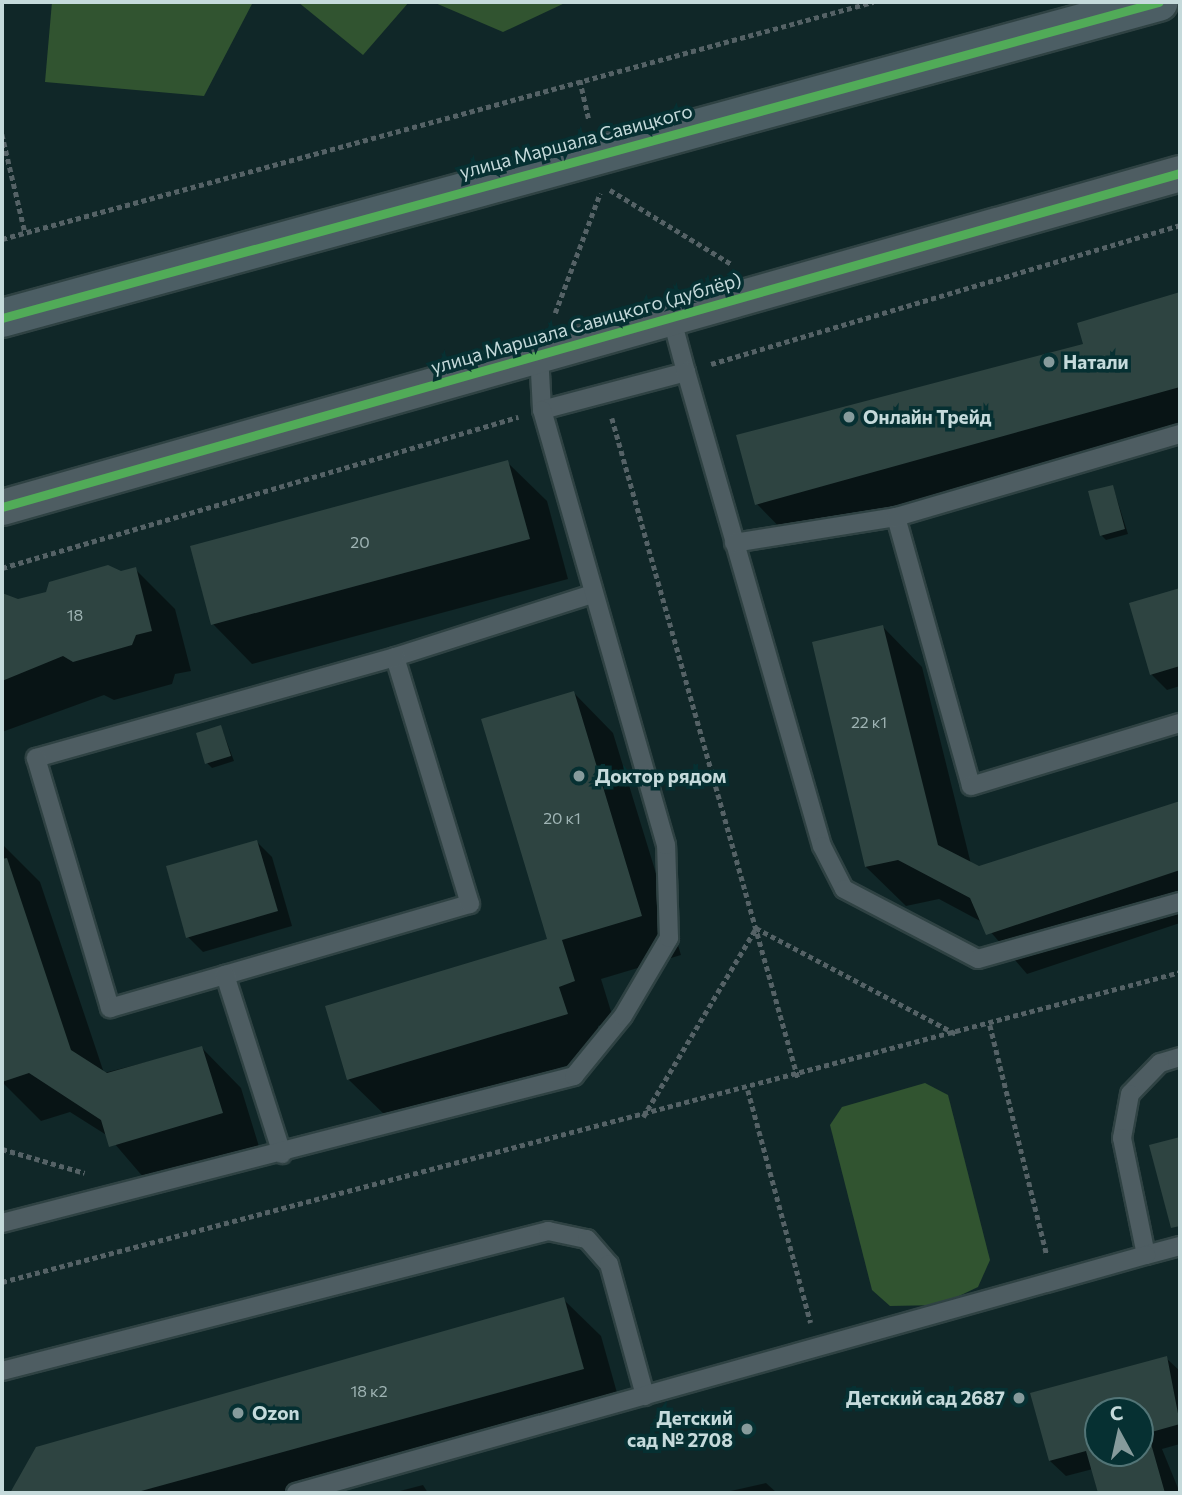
<!DOCTYPE html>
<meta charset="utf-8">
<style>
body{margin:0}
#map{position:relative;width:1182px;height:1495px;overflow:hidden;background:#102728;font-family:Commissioner,sans-serif}
div>[style]{position:absolute}
.green>*{inset:0;background:#315430}
.shadow>*{inset:0;background:#0007}
.building>*{inset:0;background:#2e4441}
.path>*{height:4.5px;margin-top:-2.25px;transform-origin:0;background:repeating-linear-gradient(90deg,#556266 0 5px,transparent 0 8.5px)}
.roads{filter:drop-shadow(2px 0 #2f4243) drop-shadow(-2px 0 #2f4243) drop-shadow(0 2px #2f4243) drop-shadow(0 -2px #2f4243)}
.lane>*{height:18px;margin:-9px;padding:0 9px;transform-origin:9px;border-radius:9px;background:#4e5d62}
.street>*{height:35px;margin:-17.5px;padding:0 17.5px;transform-origin:17.5px;border-radius:17.5px;background:#4e5d62}
.secondary>*{height:38px;margin:-19px;padding:0 19px;transform-origin:19px;border-radius:19px;background:#4c5e64}
.cycleway>*{height:9px;margin:-4.5px;padding:0 4.5px;transform-origin:4.5px;border-radius:4.5px;background:#51ab58}
.dots>*{width:19px;height:19px;translate:-50% -50%;box-sizing:border-box;border:4px solid #063032;border-radius:50%}
span{translate:-50% -50%;white-space:nowrap;text-align:center;line-height:1.15;-webkit-text-stroke:7px #063032;paint-order:stroke}
.number-label{font-size:16px;color:#9fb4b4}
.number-label span{-webkit-text-stroke-width:0}
.street-label{font-size:19px;color:#c5dadb}
.poi-label{font-size:19px;color:#c5dadb;font-weight:700}
.left{translate:0 -50%;text-align:left}
.right{translate:-100% -50%;text-align:right}
.frame{position:absolute;inset:0;border:4px solid #c5dadb;pointer-events:none}
.north{position:absolute;left:1084px;top:1397px;width:70px;height:70px;box-sizing:border-box;background:#063032;border:2px solid #527476;border-radius:50%;rotate:352deg;font-size:19px;font-weight:700;line-height:28px;text-align:center;color:#c5dadb}
.north::after{content:'';display:block;margin:auto;width:24px;height:32px;background:#869b9c;clip-path:polygon(50% 0,100% 100%,50% 72%,0 100%)}
</style>
<div id="map">
<div class="green">
<i style="clip-path:polygon(52px 2px,253px 2px,204px 96px,45px 82px)"></i>
<i style="clip-path:polygon(298px 2px,409px 2px,363px 55px)"></i>
<i style="clip-path:polygon(433px 2px,567px 2px,503px 32px)"></i>
<i style="clip-path:polygon(925px 1083px,948px 1095px,990px 1260px,978px 1287px,940px 1305px,890px 1306px,872px 1290px,830px 1125px,842px 1107px)"></i>
</div>
<div class="shadow">
<i style="clip-path:polygon(1180px 294px,1180px 440px,796px 544px,757px 504px,1085px 345px,1079px 325px)"></i>
<i style="clip-path:polygon(507px 462px,547px 501px,568px 579px,252px 664px,213px 624px)"></i>
<i style="clip-path:polygon(1113px 487px,1128px 534px,1106px 540px,1101px 535px)"></i>
<i style="clip-path:polygon(135px 569px,175px 609px,191px 671px,175px 674px,172px 684px,114px 700px,104px 695px,2px 732px,2px 597px,18px 601px)"></i>
<i style="clip-path:polygon(1180px 590px,1180px 686px,1167px 690px,1151px 674px,1131px 604px)"></i>
<i style="clip-path:polygon(883px 627px,922px 667px,971px 864px,979px 868px,1180px 803px,1180px 923px,1027px 974px,982px 922px,939px 899px,906px 906px,866px 867px)"></i>
<i style="clip-path:polygon(574px 693px,613px 733px,681px 955px,601px 979px,614px 1021px,598px 1026px,606px 1054px,389px 1119px,349px 1080px,327px 1007px,550px 940px)"></i>
<i style="clip-path:polygon(221px 727px,234px 761px,212px 768px,207px 763px)"></i>
<i style="clip-path:polygon(257px 842px,272px 857px,292px 926px,203px 952px,188px 937px)"></i>
<i style="clip-path:polygon(2px 844px,40px 882px,104px 1073px,202px 1048px,241px 1088px,261px 1153px,150px 1185px,108px 1136px,70px 1112px,41px 1121px,2px 1082px)"></i>
<i style="clip-path:polygon(563px 1299px,601px 1336px,621px 1407px,307px 1493px,12px 1493px,38px 1449px)"></i>
<i style="clip-path:polygon(evenodd,1166px 1358px,1180px 1371px,1180px 1444px,1162px 1449px,1180px 1493px,1099px 1493px,1093px 1469px,1066px 1476px,1050px 1461px,1032px 1394px,1166px 1358px,1098px 1411px,1140px 1411px,1140px 1453px,1098px 1453px,1098px 1411px)"></i>
<i style="clip-path:polygon(766px 1483px,777px 1493px,722px 1493px)"></i>
<i style="clip-path:polygon(423px 1485px,428px 1493px,401px 1493px,400px 1491px)"></i>
</div>
<div class="building">
<i style="clip-path:polygon(1180px 292px,1180px 387px,755px 505px,736px 435px,1083px 344px,1077px 323px)"></i>
<i style="clip-path:polygon(508px 460px,530px 539px,211px 625px,190px 546px)"></i>
<i style="clip-path:polygon(1113px 485px,1125px 529px,1100px 536px,1088px 491px)"></i>
<i style="clip-path:polygon(108px 565px,121px 571px,136px 567px,152px 631px,136px 635px,132px 645px,73px 662px,63px 656px,2px 681px,2px 593px,18px 599px,46px 592px,49px 582px)"></i>
<i style="clip-path:polygon(1180px 588px,1180px 666px,1150px 675px,1129px 603px)"></i>
<i style="clip-path:polygon(883px 625px,938px 845px,979px 866px,1180px 801px,1180px 870px,986px 935px,970px 898px,898px 860px,865px 867px,812px 642px)"></i>
<i style="clip-path:polygon(574px 691px,642px 916px,562px 940px,575px 981px,559px 987px,568px 1014px,347px 1080px,325px 1006px,547px 939px,481px 719px)"></i>
<i style="clip-path:polygon(221px 725px,231px 756px,205px 764px,196px 733px)"></i>
<i style="clip-path:polygon(257px 840px,278px 911px,186px 938px,166px 866px)"></i>
<i style="clip-path:polygon(7px 858px,71px 1050px,107px 1073px,202px 1046px,223px 1113px,109px 1147px,101px 1120px,29px 1073px,2px 1082px,2px 859px)"></i>
<i style="clip-path:polygon(1180px 1137px,1180px 1226px,1171px 1228px,1149px 1145px)"></i>
<i style="clip-path:polygon(564px 1297px,584px 1369px,134px 1493px,10px 1493px,36px 1447px)"></i>
<i style="clip-path:polygon(evenodd,1167px 1356px,1180px 1424px,1148px 1433px,1165px 1493px,1098px 1493px,1086px 1451px,1049px 1461px,1030px 1393px,1167px 1356px,1098px 1411px,1140px 1411px,1140px 1453px,1098px 1453px,1098px 1411px)"></i>
</div>
<div class="path">
<i style="left:580px;top:80px;width:41px;rotate:77.3deg"></i>
<i style="left:2px;top:134px;width:101px;rotate:76.8deg"></i>
<i style="left:610px;top:190px;width:142px;rotate:31.4deg"></i>
<i style="left:2px;top:239px;width:903px;rotate:-15.22deg"></i>
<i style="left:555px;top:313px;width:128px;rotate:-69.4deg"></i>
<i style="left:711px;top:364px;width:489px;rotate:-16.5deg"></i>
<i style="left:612px;top:418px;width:686px;rotate:74.26deg"></i>
<i style="left:2px;top:568px;width:538px;rotate:-16.31deg"></i>
<i style="left:990px;top:1025px;width:237px;rotate:76.1deg"></i>
<i style="left:748px;top:1090px;width:241px;rotate:74.9deg"></i>
<i style="left:643px;top:1117px;width:220px;rotate:-59.1deg"></i>
<i style="left:756px;top:928px;width:226px;rotate:27.9deg"></i>
<i style="left:2px;top:1149px;width:86px;rotate:16.1deg"></i>
<i style="left:2px;top:1282px;width:1218px;rotate:-14.74deg"></i>
</div>
<div class="roads">
<div class="lane">
<i style="left:539px;top:354px;width:56px;rotate:86.9deg"></i>
<i style="left:542px;top:410px;width:149px;rotate:-14.8deg"></i>
<i style="left:686px;top:372px;width:58px;rotate:-105deg"></i>
<i style="left:686px;top:372px;width:493px;rotate:74deg"></i>
<i style="left:822px;top:846px;width:48px;rotate:62.9deg"></i>
<i style="left:844px;top:889px;width:151px;rotate:27.6deg"></i>
<i style="left:978px;top:959px;width:210px;rotate:-15.8deg"></i>
<i style="left:896px;top:517px;width:279px;rotate:74.4deg"></i>
<i style="left:971px;top:786px;width:218px;rotate:-16.8deg"></i>
<i style="left:734px;top:543px;width:164px;rotate:-9.1deg"></i>
<i style="left:896px;top:517px;width:296px;rotate:-16.3deg"></i>
<i style="left:395px;top:657px;width:208px;rotate:-17.7deg"></i>
<i style="left:225px;top:975px;width:255px;rotate:-16.2deg"></i>
<i style="left:470px;top:904px;width:258px;rotate:-106.9deg"></i>
<i style="left:395px;top:657px;width:373px;rotate:164.3deg"></i>
<i style="left:36px;top:758px;width:261px;rotate:73.5deg"></i>
<i style="left:110px;top:1008px;width:120px;rotate:-16deg"></i>
<i style="left:225px;top:975px;width:188px;rotate:72.3deg"></i>
<i style="left:1180px;top:1057px;width:21px;rotate:163deg"></i>
<i style="left:1160px;top:1063px;width:43px;rotate:134.1deg"></i>
<i style="left:1130px;top:1094px;width:45px;rotate:100.3deg"></i>
<i style="left:1122px;top:1138px;width:119px;rotate:78.4deg"></i>
<i style="left:1146px;top:1255px;width:35px;rotate:-15deg"></i>
<i style="left:2px;top:1223px;width:591px;rotate:-14.41deg"></i>
<i style="left:574px;top:1076px;width:77px;rotate:-50.8deg"></i>
<i style="left:623px;top:1016px;width:91px;rotate:-59.5deg"></i>
<i style="left:669px;top:938px;width:93px;rotate:-91.8deg"></i>
<i style="left:666px;top:845px;width:452px;rotate:-105.9deg"></i>
<i style="left:2px;top:1371px;width:564px;rotate:-14.38deg"></i>
<i style="left:548px;top:1231px;width:40px;rotate:12deg"></i>
<i style="left:587px;top:1239px;width:33px;rotate:49deg"></i>
<i style="left:609px;top:1264px;width:137px;rotate:74.7deg"></i>
<i style="left:296px;top:1493px;width:883px;rotate:-15.64deg"></i>
</div>
<div class="street">
<i style="left:2px;top:507px;width:1224px;rotate:-15.83deg"></i>
</div>
<div class="secondary">
<i style="left:2px;top:318px;width:1199px;rotate:-15.28deg"></i>
</div>
</div>
<div class="cycleway">
<i style="left:2px;top:318px;width:1199px;rotate:-15.28deg"></i>
<i style="left:2px;top:507px;width:1224px;rotate:-15.83deg"></i>
</div>
<div class="dots">
<i style="left:1049px;top:362px;background:#869b9c"></i>
<i style="left:849px;top:417px;background:#869b9c"></i>
<i style="left:579px;top:776px;background:#869b9c"></i>
<i style="left:1019px;top:1398px;background:#869b9c"></i>
<i style="left:238px;top:1413px;background:#869b9c"></i>
<i style="left:747px;top:1429px;background:#869b9c"></i>
</div>
<div class="number-label">
<span style="left:360px;top:542px">20</span>
<span style="left:75px;top:615px">18</span>
<span style="left:869px;top:722px">22 к1</span>
<span style="left:562px;top:818px">20 к1</span>
<span style="left:369px;top:1391px">18 к2</span>
</div>
<div class="street-label">
<span style="left:576px;top:141px;rotate:-15deg">улица Маршала Савицкого</span>
<span style="left:586px;top:323px;rotate:-16deg">улица Маршала Савицкого (дублёр)</span>
</div>
<div class="poi-label">
<span class="left" style="left:1063px;top:362px">Натали</span>
<span class="left" style="left:863px;top:417px">Онлайн Трейд</span>
<span class="left" style="left:595px;top:776px">Доктор рядом</span>
<span class="right" style="left:1005px;top:1398px">Детский сад 2687</span>
<span class="left" style="left:252px;top:1413px">Ozon</span>
<span class="right" style="left:733px;top:1429px">Детский<br>сад № 2708</span>
</div>
<div class="frame"></div>
<div class="north">С</div>
</div>
